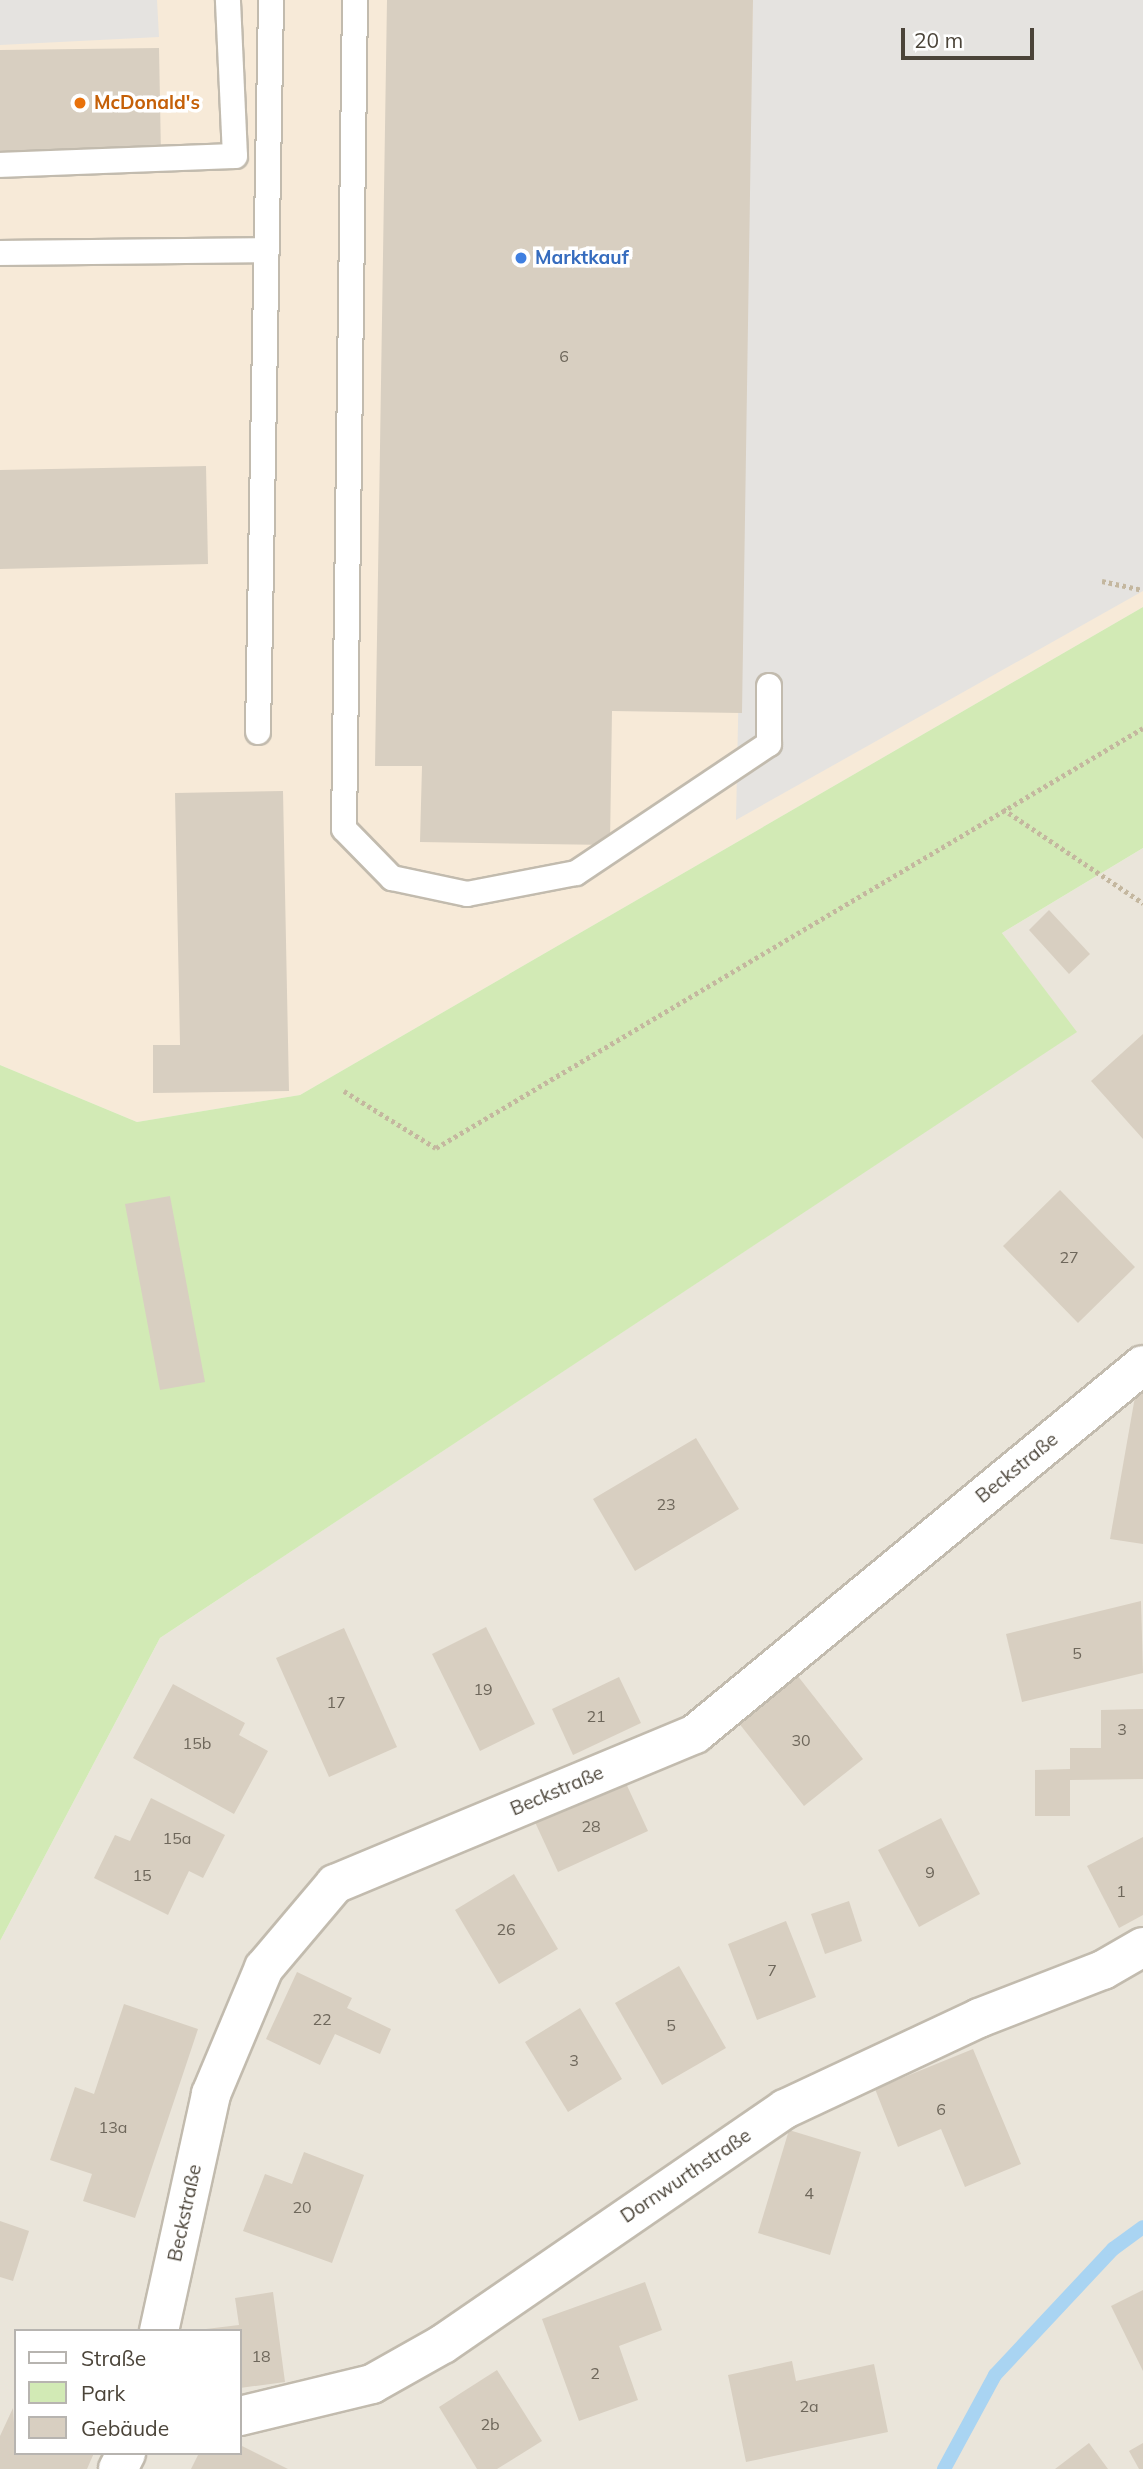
<!DOCTYPE html>
<meta charset="utf-8">
<style>
body{margin:0}
#map{position:relative;width:1143px;height:2469px;overflow:hidden;background:#f6f3ec;font-family:Mulish,sans-serif}
div>[style]{position:absolute}
.residential>*{inset:0;background:#eae5da}
.commercial>*{inset:0;background:#f7ead8}
.green>*{inset:0;background:#d2eab5}
.parking>*{inset:0;background:#e5e3e0}
.stream>*{height:14px;margin:-7px;padding:0 7px;transform-origin:7px;border-radius:7px;background:#a9d4f2}
.building>*{inset:0;background:#d8cfc1}
.path>*{height:4.5px;margin-top:-2.25px;transform-origin:0;background:repeating-linear-gradient(90deg,#c4b79f 0 3.5px,transparent 0 7px)}
.roads{filter:drop-shadow(2px 0 #c2bbae) drop-shadow(-2px 0 #c2bbae) drop-shadow(0 2px #c2bbae) drop-shadow(0 -2px #c2bbae)}
.service>*{height:24px;margin:-12px;padding:0 12px;transform-origin:12px;border-radius:12px;background:#fff}
.minor>*{height:38px;margin:-19px;padding:0 19px;transform-origin:19px;border-radius:19px;background:#fff}
.dots>*{width:19px;height:19px;translate:-50% -50%;box-sizing:border-box;border:4px solid #fff;border-radius:50%}
span{translate:-50% -50%;white-space:nowrap;text-align:center;line-height:1.15;-webkit-text-stroke:7px #fff;paint-order:stroke}
.number-label{font-size:16px;color:#6e675b}
.number-label span{-webkit-text-stroke-width:0}
.food-label{font-size:19px;color:#c56008;font-weight:700}
.left{translate:0 -50%;text-align:left}
.shop-label{font-size:19px;color:#366cbe;font-weight:700}
.street-label{font-size:19px;color:#4b4439}
.legend{position:absolute;left:14px;top:2329px;width:228px;height:126px;box-sizing:border-box;background:#fff;border:2px solid #b7b4b0;margin:0;padding:9px 12px;list-style:none;font-size:21px;color:#4b4439}
.legend li{display:flex;align-items:center;gap:14px;height:35px}
.legend b{width:35px;border:2px solid #b7b4b0}
.scale{position:absolute;left:901px;top:28px;width:133px;height:32px;box-sizing:border-box;border:4px solid #4b4439;border-top:0;padding-left:9px;font-size:21px;line-height:24px;white-space:nowrap;color:#4b4439;-webkit-text-stroke:5px #fff;paint-order:stroke}
</style>
<div id="map">
<div class="residential">
<i style="clip-path:polygon(evenodd,1143px 848px,1143px 2469px,0 2469px,0 1941px,160px 1638px,1076px 1032px,1002px 933px,1143px 848px,16px 2331px,240px 2331px,240px 2453px,16px 2453px,16px 2331px)"></i>
</div>
<div class="commercial">
<i style="clip-path:polygon(0 0,1143px 0,1143px 607px,300px 1095px,137px 1122px,0 1065px)"></i>
</div>
<div class="green">
<i style="clip-path:polygon(1143px 607px,1143px 848px,1002px 933px,1077px 1032px,160px 1638px,0 1941px,0 1065px,137px 1122px,300px 1095px)"></i>
</div>
<div class="parking">
<i style="clip-path:polygon(0 0,157px 0,159px 37px,0 45px)"></i>
<i style="clip-path:polygon(753px 0,1143px 0,1143px 591px,736px 820px)"></i>
</div>
<div class="stream">
<i style="left:944px;top:2469px;width:107px;rotate:-61.5deg"></i>
<i style="left:995px;top:2375px;width:173px;rotate:-46.9deg"></i>
<i style="left:1113px;top:2249px;width:37px;rotate:-36deg"></i>
</div>
<div class="building">
<i style="clip-path:polygon(387px 0,753px 0,742px 713px,612px 711px,610px 845px,420px 842px,422px 766px,375px 766px)"></i>
<i style="clip-path:polygon(159px 48px,161px 155px,0 157px,0 50px)"></i>
<i style="clip-path:polygon(206px 466px,208px 564px,0 569px,0 470px)"></i>
<i style="clip-path:polygon(283px 791px,289px 1091px,153px 1093px,153px 1045px,180px 1045px,175px 793px)"></i>
<i style="clip-path:polygon(1049px 910px,1090px 954px,1069px 974px,1029px 930px)"></i>
<i style="clip-path:polygon(1143px 1034px,1143px 1139px,1091px 1081px)"></i>
<i style="clip-path:polygon(1060px 1190px,1135px 1267px,1078px 1323px,1003px 1246px)"></i>
<i style="clip-path:polygon(170px 1196px,205px 1382px,160px 1390px,125px 1204px)"></i>
<i style="clip-path:polygon(1136px 1391px,1143px 1392px,1143px 1544px,1110px 1539px)"></i>
<i style="clip-path:polygon(696px 1438px,739px 1509px,635px 1571px,593px 1499px)"></i>
<i style="clip-path:polygon(1141px 1601px,1143px 1673px,1022px 1702px,1006px 1634px)"></i>
<i style="clip-path:polygon(486px 1627px,535px 1724px,480px 1751px,432px 1654px)"></i>
<i style="clip-path:polygon(344px 1628px,397px 1747px,329px 1777px,276px 1658px)"></i>
<i style="clip-path:polygon(797px 1675px,863px 1759px,804px 1806px,738px 1722px)"></i>
<i style="clip-path:polygon(619px 1677px,641px 1723px,573px 1755px,552px 1709px)"></i>
<i style="clip-path:polygon(173px 1684px,245px 1723px,239px 1735px,268px 1751px,234px 1814px,133px 1758px)"></i>
<i style="clip-path:polygon(1143px 1709px,1143px 1779px,1070px 1780px,1070px 1816px,1035px 1816px,1035px 1770px,1070px 1769px,1070px 1748px,1101px 1748px,1101px 1710px)"></i>
<i style="clip-path:polygon(624px 1779px,648px 1831px,558px 1872px,534px 1820px)"></i>
<i style="clip-path:polygon(151px 1798px,225px 1835px,203px 1878px,189px 1871px,168px 1915px,94px 1878px,115px 1835px,130px 1841px)"></i>
<i style="clip-path:polygon(941px 1818px,980px 1894px,919px 1927px,878px 1850px)"></i>
<i style="clip-path:polygon(1143px 1837px,1143px 1915px,1119px 1928px,1087px 1866px)"></i>
<i style="clip-path:polygon(514px 1874px,558px 1949px,499px 1984px,455px 1910px)"></i>
<i style="clip-path:polygon(849px 1901px,862px 1941px,825px 1954px,811px 1914px)"></i>
<i style="clip-path:polygon(786px 1921px,816px 1997px,757px 2020px,728px 1944px)"></i>
<i style="clip-path:polygon(679px 1966px,726px 2048px,662px 2085px,615px 2003px)"></i>
<i style="clip-path:polygon(297px 1972px,352px 1998px,347px 2008px,391px 2029px,380px 2054px,335px 2034px,320px 2065px,266px 2039px)"></i>
<i style="clip-path:polygon(124px 2004px,198px 2029px,135px 2218px,83px 2201px,92px 2174px,50px 2160px,75px 2087px,94px 2094px)"></i>
<i style="clip-path:polygon(580px 2008px,622px 2079px,568px 2112px,525px 2042px)"></i>
<i style="clip-path:polygon(973px 2049px,1021px 2164px,965px 2187px,941px 2129px,898px 2147px,875px 2089px)"></i>
<i style="clip-path:polygon(789px 2130px,861px 2152px,830px 2255px,758px 2233px)"></i>
<i style="clip-path:polygon(304px 2152px,364px 2175px,332px 2263px,243px 2231px,265px 2174px,292px 2184px)"></i>
<i style="clip-path:polygon(0 2221px,29px 2231px,13px 2281px,0 2277px)"></i>
<i style="clip-path:polygon(645px 2282px,662px 2330px,619px 2346px,638px 2400px,579px 2421px,542px 2319px)"></i>
<i style="clip-path:polygon(1143px 2290px,1143px 2371px,1111px 2306px)"></i>
<i style="clip-path:polygon(273px 2292px,285px 2382px,240px 2388px,240px 2331px,206px 2329px,239px 2325px,235px 2298px)"></i>
<i style="clip-path:polygon(792px 2361px,796px 2381px,874px 2364px,888px 2432px,746px 2462px,728px 2375px)"></i>
<i style="clip-path:polygon(497px 2370px,542px 2441px,497px 2469px,477px 2469px,439px 2407px)"></i>
<i style="clip-path:polygon(13px 2408px,16px 2453px,94px 2453px,87px 2469px,0 2469px,0 2436px)"></i>
<i style="clip-path:polygon(1089px 2443px,1108px 2469px,1055px 2469px)"></i>
<i style="clip-path:polygon(1143px 2443px,1143px 2469px,1139px 2469px,1129px 2451px)"></i>
<i style="clip-path:polygon(240px 2445px,288px 2469px,191px 2469px,199px 2453px,240px 2453px)"></i>
</div>
<div class="path">
<i style="left:1102px;top:581px;width:42px;rotate:12.4deg"></i>
<i style="left:1003px;top:809px;width:169px;rotate:33.9deg"></i>
<i style="left:344px;top:1091px;width:108px;rotate:31.8deg"></i>
<i style="left:436px;top:1148px;width:822px;rotate:-30.71deg"></i>
</div>
<div class="roads">
<div class="service">
<i style="left:355px;top:0;width:829px;rotate:90.76deg"></i>
<i style="left:344px;top:829px;width:69px;rotate:45.6deg"></i>
<i style="left:392px;top:878px;width:77px;rotate:12deg"></i>
<i style="left:467px;top:894px;width:111px;rotate:-10.9deg"></i>
<i style="left:576px;top:873px;width:232px;rotate:-33.8deg"></i>
<i style="left:769px;top:744px;width:58px;rotate:-90deg"></i>
<i style="left:0;top:165px;width:235px;rotate:-2.2deg"></i>
<i style="left:235px;top:156px;width:156px;rotate:-92.6deg"></i>
<i style="left:0;top:253px;width:267px;rotate:-0.6deg"></i>
<i style="left:258px;top:732px;width:732px;rotate:-88.98deg"></i>
</div>
<div class="minor">
<i style="left:159px;top:2331px;width:243px;rotate:-77.6deg"></i>
<i style="left:211px;top:2094px;width:137px;rotate:-67.2deg"></i>
<i style="left:264px;top:1968px;width:110px;rotate:-49.8deg"></i>
<i style="left:335px;top:1884px;width:390px;rotate:-22.6deg"></i>
<i style="left:695px;top:1734px;width:580px;rotate:-39.48deg"></i>
<i style="left:240px;top:2416px;width:136px;rotate:-13.6deg"></i>
<i style="left:372px;top:2384px;width:81px;rotate:-29.4deg"></i>
<i style="left:443px;top:2344px;width:415px;rotate:-34.5deg"></i>
<i style="left:785px;top:2109px;width:214px;rotate:-25.1deg"></i>
<i style="left:979px;top:2018px;width:133px;rotate:-21.2deg"></i>
<i style="left:1103px;top:1970px;width:46px;rotate:-29.9deg"></i>
<i style="left:118px;top:2469px;width:18px;rotate:-63deg"></i>
</div>
</div>
<div class="dots">
<i style="left:80px;top:103px;background:#e8710a"></i>
<i style="left:521px;top:258px;background:#3f7fe0"></i>
</div>
<div class="number-label">
<span style="left:564px;top:356px">6</span>
<span style="left:1069px;top:1257px">27</span>
<span style="left:666px;top:1504px">23</span>
<span style="left:1077px;top:1653px">5</span>
<span style="left:483px;top:1689px">19</span>
<span style="left:336px;top:1702px">17</span>
<span style="left:596px;top:1716px">21</span>
<span style="left:1122px;top:1729px">3</span>
<span style="left:801px;top:1740px">30</span>
<span style="left:197px;top:1743px">15b</span>
<span style="left:591px;top:1826px">28</span>
<span style="left:177px;top:1838px">15a</span>
<span style="left:930px;top:1872px">9</span>
<span style="left:142px;top:1875px">15</span>
<span style="left:1121px;top:1891px">1</span>
<span style="left:506px;top:1929px">26</span>
<span style="left:772px;top:1970px">7</span>
<span style="left:322px;top:2019px">22</span>
<span style="left:671px;top:2025px">5</span>
<span style="left:574px;top:2060px">3</span>
<span style="left:941px;top:2109px">6</span>
<span style="left:113px;top:2127px">13a</span>
<span style="left:809px;top:2193px">4</span>
<span style="left:302px;top:2207px">20</span>
<span style="left:261px;top:2356px">18</span>
<span style="left:595px;top:2373px">2</span>
<span style="left:809px;top:2406px">2a</span>
<span style="left:490px;top:2424px">2b</span>
</div>
<div class="food-label">
<span class="left" style="left:94px;top:103px">McDonald's</span>
</div>
<div class="shop-label">
<span class="left" style="left:535px;top:258px">Marktkauf</span>
</div>
<div class="street-label">
<span style="left:1017px;top:1468px;rotate:-39deg">Beckstraße</span>
<span style="left:557px;top:1791px;rotate:-23deg">Beckstraße</span>
<span style="left:686px;top:2176px;rotate:-34deg">Dornwurthstraße</span>
<span style="left:185px;top:2213px;rotate:-78deg">Beckstraße</span>
</div>
<ul class="legend">
<li><b style="height:9px;background:#fff"></b>Straße</li>
<li><b style="height:19px;background:#d2eab5"></b>Park</li>
<li><b style="height:19px;background:#d8cfc1"></b>Gebäude</li>
</ul>
<div class="scale">20 m</div>
</div>
